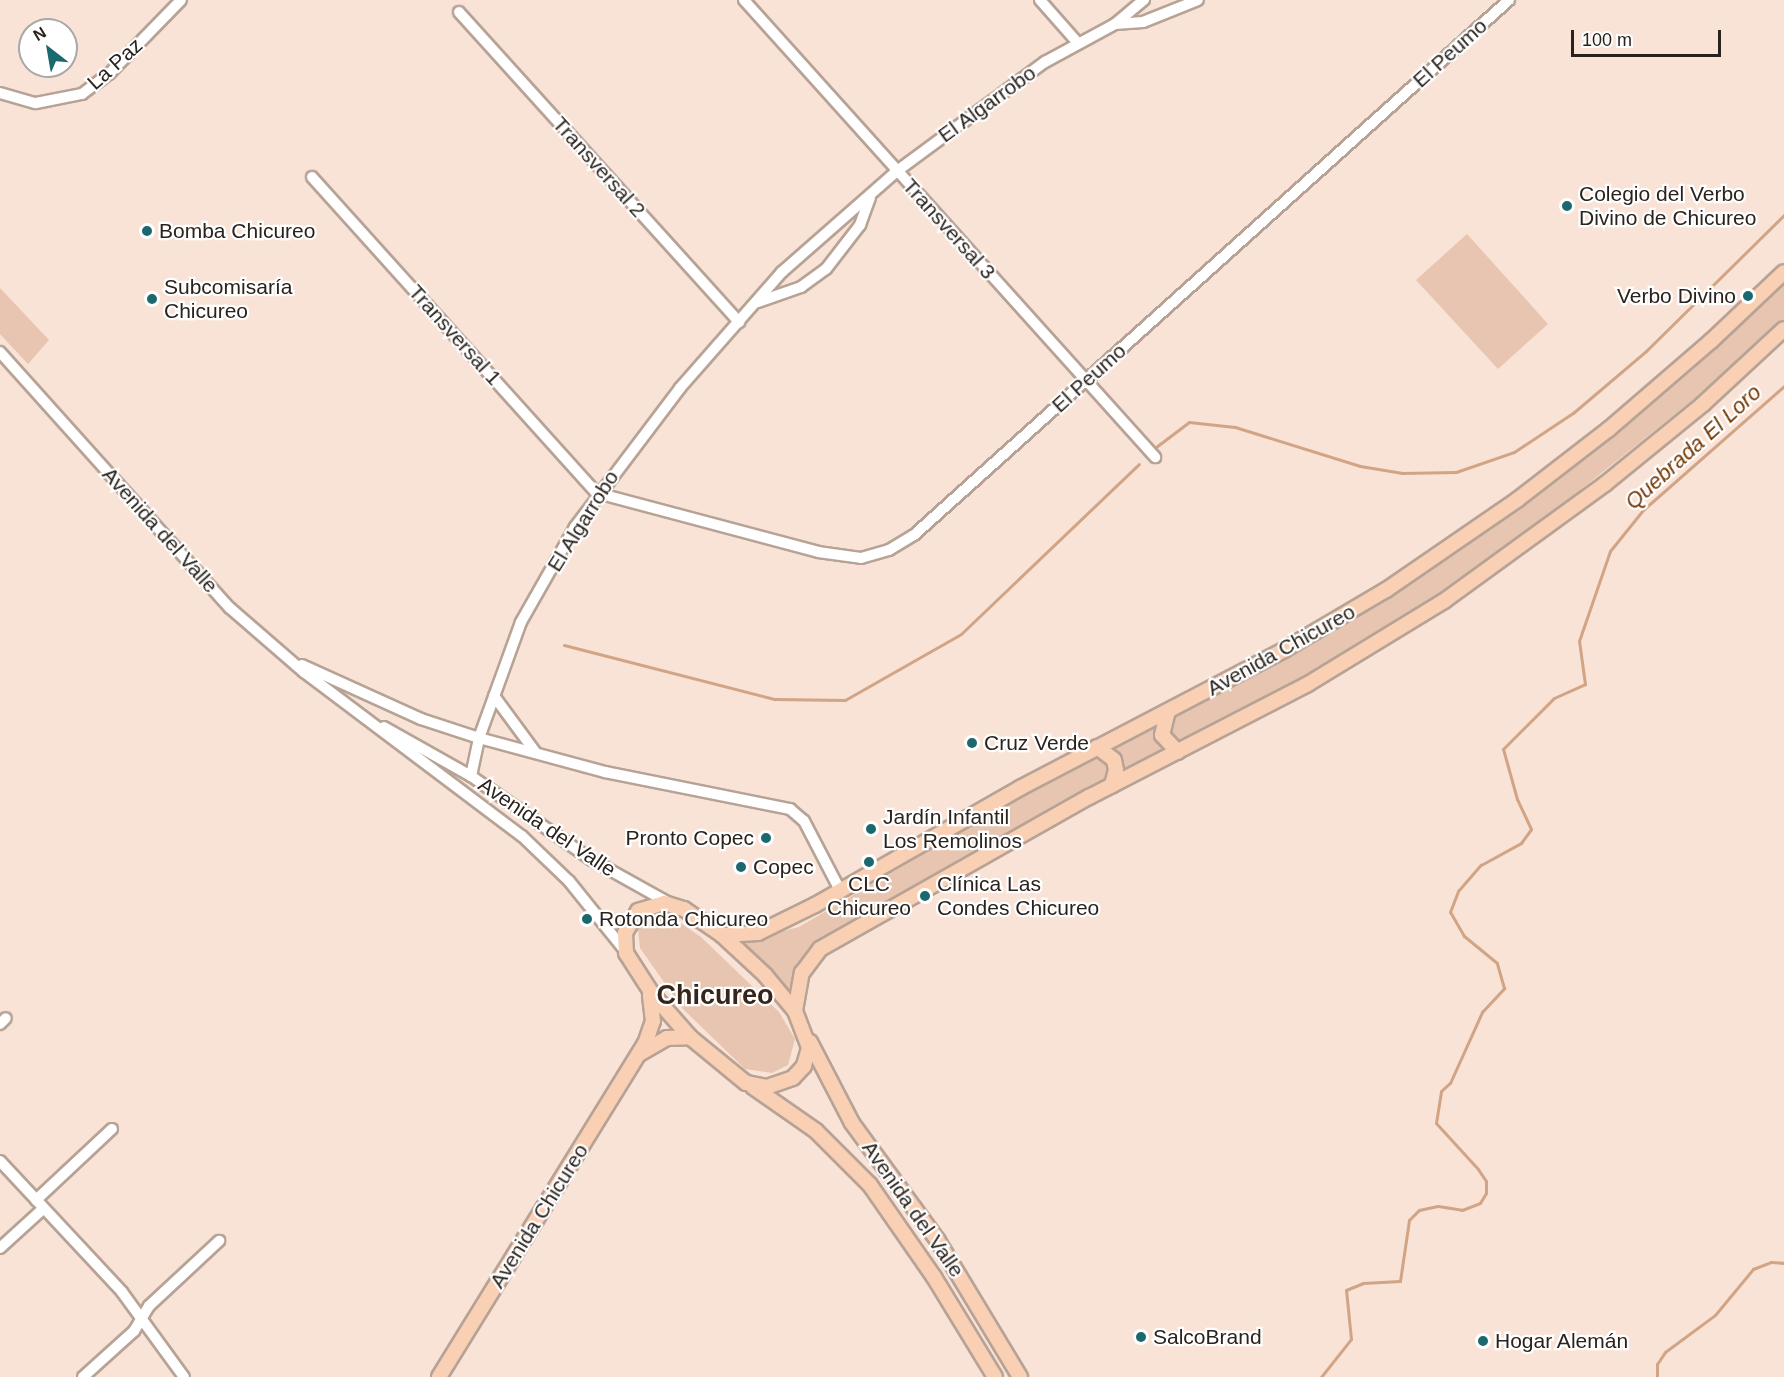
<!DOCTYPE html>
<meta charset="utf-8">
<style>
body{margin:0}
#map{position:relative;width:1784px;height:1377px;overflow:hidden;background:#f9e3d6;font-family:Helvetica,sans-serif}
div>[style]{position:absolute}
.green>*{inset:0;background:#e7c5b0}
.stream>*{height:3px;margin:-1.5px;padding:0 1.5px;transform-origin:1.5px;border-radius:1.5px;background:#d2a486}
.roads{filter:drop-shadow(2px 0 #b7a396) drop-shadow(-2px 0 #b7a396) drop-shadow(0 2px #b7a396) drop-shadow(0 -2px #b7a396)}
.minor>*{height:10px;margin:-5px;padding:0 5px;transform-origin:5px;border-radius:5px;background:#fff}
.major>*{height:14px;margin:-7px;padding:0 7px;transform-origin:7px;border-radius:7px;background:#fad0b5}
.dots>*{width:16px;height:16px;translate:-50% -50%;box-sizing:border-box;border:3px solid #fff;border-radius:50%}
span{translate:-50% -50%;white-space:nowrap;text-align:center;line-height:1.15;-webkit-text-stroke:4.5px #fff;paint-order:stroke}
.street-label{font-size:21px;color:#29221d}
.poi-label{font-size:21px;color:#29221d}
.left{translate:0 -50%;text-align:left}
.right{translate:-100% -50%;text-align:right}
.water-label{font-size:22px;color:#733906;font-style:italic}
.district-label{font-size:27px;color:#35251b;font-weight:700}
.north{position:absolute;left:18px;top:18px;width:60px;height:60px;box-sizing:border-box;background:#fff;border:2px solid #a9a7a5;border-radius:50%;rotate:329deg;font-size:16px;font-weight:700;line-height:24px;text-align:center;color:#29221d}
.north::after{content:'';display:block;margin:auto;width:21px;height:27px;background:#1c686f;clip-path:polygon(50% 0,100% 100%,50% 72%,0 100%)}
.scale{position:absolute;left:1571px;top:30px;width:150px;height:27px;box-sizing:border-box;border:3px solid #29221d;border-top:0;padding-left:8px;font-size:18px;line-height:21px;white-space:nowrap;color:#29221d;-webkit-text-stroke:4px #fff;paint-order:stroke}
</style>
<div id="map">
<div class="green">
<i style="clip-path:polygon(1467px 234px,1548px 324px,1498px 369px,1416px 280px)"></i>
<i style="clip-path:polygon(1784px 280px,1784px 319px,1694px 399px,1519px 539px,1397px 621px,1259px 703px,1180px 743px,1170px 741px,1166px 732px,1170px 720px,1379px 603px,1528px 503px,1688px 370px)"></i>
<i style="clip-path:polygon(0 288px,49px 340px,28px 364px,0 334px)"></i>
<i style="clip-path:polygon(1156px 727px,1156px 735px,1167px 750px,1121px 773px,1120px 757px,1112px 750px)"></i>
<i style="clip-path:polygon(1101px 755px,1108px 760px,1110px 778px,820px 939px,802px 958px,789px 989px,740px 942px,799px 927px,1032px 790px)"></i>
<i style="clip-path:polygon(658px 914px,669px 915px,701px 937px,779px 1012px,795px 1039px,788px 1065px,772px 1073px,745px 1069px,683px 1009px,640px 948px,638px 929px,646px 919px)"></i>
</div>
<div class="stream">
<i style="left:1156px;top:447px;width:41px;rotate:-37.1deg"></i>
<i style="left:1189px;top:422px;width:46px;rotate:6.2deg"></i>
<i style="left:1235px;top:427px;width:131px;rotate:17.3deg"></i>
<i style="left:1360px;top:466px;width:43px;rotate:9.5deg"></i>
<i style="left:1402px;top:473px;width:54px;rotate:-1.1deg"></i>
<i style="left:1456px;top:472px;width:61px;rotate:-19deg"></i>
<i style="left:1514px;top:452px;width:71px;rotate:-33.5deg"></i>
<i style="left:1573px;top:413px;width:96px;rotate:-40.3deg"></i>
<i style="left:1646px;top:351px;width:194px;rotate:-44.6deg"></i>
<i style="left:564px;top:645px;width:218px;rotate:14.4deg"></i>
<i style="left:775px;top:699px;width:70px;rotate:0.8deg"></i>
<i style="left:845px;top:700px;width:133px;rotate:-29.6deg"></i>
<i style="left:961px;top:634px;width:246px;rotate:-43.7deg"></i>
<i style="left:1321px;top:1377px;width:48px;rotate:-51.7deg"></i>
<i style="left:1351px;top:1339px;width:49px;rotate:-95.8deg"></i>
<i style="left:1346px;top:1290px;width:18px;rotate:-22deg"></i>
<i style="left:1363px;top:1283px;width:37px;rotate:-3deg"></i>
<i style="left:1400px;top:1281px;width:62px;rotate:-81.6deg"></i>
<i style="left:1409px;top:1220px;width:14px;rotate:-45deg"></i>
<i style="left:1419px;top:1210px;width:19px;rotate:-12deg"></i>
<i style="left:1438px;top:1206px;width:24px;rotate:9deg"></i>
<i style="left:1462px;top:1210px;width:19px;rotate:-21deg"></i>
<i style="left:1480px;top:1203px;width:12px;rotate:-59deg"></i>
<i style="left:1486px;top:1193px;width:12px;rotate:-90deg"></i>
<i style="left:1486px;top:1181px;width:14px;rotate:-124deg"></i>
<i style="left:1478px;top:1169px;width:62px;rotate:-132.4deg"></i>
<i style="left:1436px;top:1123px;width:32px;rotate:-81deg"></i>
<i style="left:1441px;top:1091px;width:12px;rotate:-42deg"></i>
<i style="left:1450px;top:1083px;width:78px;rotate:-65.7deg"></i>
<i style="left:1482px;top:1012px;width:33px;rotate:-47deg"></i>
<i style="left:1504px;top:988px;width:26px;rotate:-106deg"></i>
<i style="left:1497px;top:963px;width:43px;rotate:-140.7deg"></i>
<i style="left:1464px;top:936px;width:28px;rotate:-120deg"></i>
<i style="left:1450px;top:912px;width:22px;rotate:-69deg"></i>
<i style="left:1458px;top:891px;width:35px;rotate:-49deg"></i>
<i style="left:1481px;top:865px;width:46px;rotate:-28.8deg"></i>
<i style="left:1521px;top:843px;width:17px;rotate:-54deg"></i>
<i style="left:1531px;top:829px;width:33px;rotate:-115deg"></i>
<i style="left:1517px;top:799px;width:52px;rotate:-105.6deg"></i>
<i style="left:1503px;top:749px;width:72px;rotate:-45deg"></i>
<i style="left:1554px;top:698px;width:34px;rotate:-24deg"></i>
<i style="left:1585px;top:684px;width:43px;rotate:-97.9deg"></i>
<i style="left:1579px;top:641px;width:95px;rotate:-71deg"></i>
<i style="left:1610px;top:551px;width:53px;rotate:-51.2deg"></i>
<i style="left:1643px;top:510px;width:188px;rotate:-41.3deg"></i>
<i style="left:1657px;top:1377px;width:13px;rotate:-90deg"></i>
<i style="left:1657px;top:1364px;width:14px;rotate:-56deg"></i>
<i style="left:1665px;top:1352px;width:62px;rotate:-36.5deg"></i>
<i style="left:1715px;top:1315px;width:60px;rotate:-50.4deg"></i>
<i style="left:1753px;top:1269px;width:19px;rotate:-21deg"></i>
<i style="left:1771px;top:1262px;width:13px;rotate:4deg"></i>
</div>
<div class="roads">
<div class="minor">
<i style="left:744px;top:0;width:615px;rotate:48.03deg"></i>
<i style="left:1040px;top:0;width:56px;rotate:48.6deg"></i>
<i style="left:459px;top:12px;width:418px;rotate:47.9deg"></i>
<i style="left:1115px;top:24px;width:38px;rotate:-40deg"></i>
<i style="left:0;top:93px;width:37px;rotate:16deg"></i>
<i style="left:36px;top:103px;width:47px;rotate:-11.1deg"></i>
<i style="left:82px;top:94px;width:34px;rotate:-37deg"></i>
<i style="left:109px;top:74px;width:103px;rotate:-45.8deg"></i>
<i style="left:312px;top:177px;width:426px;rotate:48deg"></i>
<i style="left:597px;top:493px;width:229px;rotate:14.9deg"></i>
<i style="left:818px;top:552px;width:43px;rotate:7.9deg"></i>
<i style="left:861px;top:558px;width:29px;rotate:-16deg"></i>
<i style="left:889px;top:550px;width:29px;rotate:-31deg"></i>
<i style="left:914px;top:535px;width:800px;rotate:-41.96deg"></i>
<i style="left:758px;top:302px;width:46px;rotate:-19.2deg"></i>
<i style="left:801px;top:287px;width:31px;rotate:-36deg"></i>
<i style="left:826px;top:269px;width:56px;rotate:-52.3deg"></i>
<i style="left:860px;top:225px;width:29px;rotate:-70deg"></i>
<i style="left:0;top:352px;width:344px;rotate:48.1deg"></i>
<i style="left:230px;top:608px;width:98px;rotate:40.9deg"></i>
<i style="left:304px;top:672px;width:273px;rotate:37deg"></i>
<i style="left:522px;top:836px;width:65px;rotate:43.8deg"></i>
<i style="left:569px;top:881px;width:91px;rotate:51.2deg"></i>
<i style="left:302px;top:665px;width:131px;rotate:24.4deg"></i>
<i style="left:421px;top:719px;width:61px;rotate:18.1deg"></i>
<i style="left:479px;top:738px;width:131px;rotate:15.1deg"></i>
<i style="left:605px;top:772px;width:189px;rotate:11.3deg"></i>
<i style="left:790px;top:809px;width:18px;rotate:41deg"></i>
<i style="left:804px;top:821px;width:80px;rotate:62.5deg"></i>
<i style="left:494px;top:696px;width:71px;rotate:53.6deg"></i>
<i style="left:384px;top:727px;width:100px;rotate:29.4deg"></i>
<i style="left:471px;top:776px;width:147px;rotate:34.8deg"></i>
<i style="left:592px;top:860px;width:88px;rotate:29.2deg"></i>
<i style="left:471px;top:776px;width:39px;rotate:-78deg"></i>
<i style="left:479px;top:738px;width:123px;rotate:-70.1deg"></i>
<i style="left:521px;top:622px;width:109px;rotate:-60.4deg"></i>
<i style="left:575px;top:527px;width:174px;rotate:-52.9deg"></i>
<i style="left:680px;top:388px;width:154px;rotate:-48.7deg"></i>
<i style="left:782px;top:272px;width:153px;rotate:-41.3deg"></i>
<i style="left:897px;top:171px;width:184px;rotate:-36.4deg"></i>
<i style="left:1045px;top:62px;width:80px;rotate:-28.5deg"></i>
<i style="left:1115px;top:24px;width:28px;rotate:-4deg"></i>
<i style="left:1143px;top:22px;width:59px;rotate:-21.8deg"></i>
<i style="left:0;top:1024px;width:8px;rotate:-45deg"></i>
<i style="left:0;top:1161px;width:179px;rotate:47deg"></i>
<i style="left:122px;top:1292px;width:105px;rotate:53.9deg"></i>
<i style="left:36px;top:1200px;width:104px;rotate:-43.1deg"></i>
<i style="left:0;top:1248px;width:59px;rotate:-42.3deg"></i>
<i style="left:83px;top:1377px;width:69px;rotate:-42deg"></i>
<i style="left:134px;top:1331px;width:29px;rotate:-59deg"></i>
<i style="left:149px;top:1306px;width:96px;rotate:-42.9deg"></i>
</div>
<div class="major">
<i style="left:1168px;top:711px;width:25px;rotate:104deg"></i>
<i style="left:1162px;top:735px;width:23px;rotate:47deg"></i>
<i style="left:1097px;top:747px;width:21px;rotate:37deg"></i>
<i style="left:1114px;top:760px;width:10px;rotate:79deg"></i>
<i style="left:1116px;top:770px;width:16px;rotate:105deg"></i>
<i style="left:664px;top:903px;width:21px;rotate:17deg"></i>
<i style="left:684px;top:909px;width:46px;rotate:34.4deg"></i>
<i style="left:722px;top:935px;width:59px;rotate:42.9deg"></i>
<i style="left:765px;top:975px;width:47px;rotate:50.2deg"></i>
<i style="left:795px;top:1011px;width:40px;rotate:69deg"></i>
<i style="left:809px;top:1048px;width:19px;rotate:106deg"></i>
<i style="left:804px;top:1066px;width:16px;rotate:133deg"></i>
<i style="left:793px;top:1078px;width:28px;rotate:161deg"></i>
<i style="left:767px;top:1087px;width:21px;rotate:-169deg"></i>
<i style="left:746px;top:1083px;width:72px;rotate:-140.6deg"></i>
<i style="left:690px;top:1037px;width:56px;rotate:-131.4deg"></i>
<i style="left:653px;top:995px;width:50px;rotate:-122.7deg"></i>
<i style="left:626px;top:953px;width:20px;rotate:-93deg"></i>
<i style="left:625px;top:933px;width:26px;rotate:-59deg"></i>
<i style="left:638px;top:911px;width:27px;rotate:-17deg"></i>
<i style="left:722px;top:935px;width:36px;rotate:-3deg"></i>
<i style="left:758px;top:933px;width:64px;rotate:-26.2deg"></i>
<i style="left:815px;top:905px;width:236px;rotate:-29.7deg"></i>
<i style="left:1020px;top:788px;width:298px;rotate:-27.6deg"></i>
<i style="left:1284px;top:650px;width:118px;rotate:-30.5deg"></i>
<i style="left:1386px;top:590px;width:159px;rotate:-34.5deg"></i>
<i style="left:1517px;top:500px;width:116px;rotate:-37.7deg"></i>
<i style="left:1609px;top:429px;width:135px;rotate:-40.8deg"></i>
<i style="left:1711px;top:341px;width:100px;rotate:-43.4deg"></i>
<i style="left:795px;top:1011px;width:39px;rotate:-80deg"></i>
<i style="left:802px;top:973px;width:30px;rotate:-53deg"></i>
<i style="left:820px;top:949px;width:309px;rotate:-29.5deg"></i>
<i style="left:1089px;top:797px;width:246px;rotate:-27.3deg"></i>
<i style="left:1308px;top:684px;width:159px;rotate:-31.4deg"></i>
<i style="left:1444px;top:601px;width:199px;rotate:-36deg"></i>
<i style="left:1605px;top:484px;width:127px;rotate:-39.2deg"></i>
<i style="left:1703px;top:404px;width:110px;rotate:-42.8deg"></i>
<i style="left:810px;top:1042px;width:91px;rotate:62.6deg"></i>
<i style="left:852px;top:1123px;width:146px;rotate:53.9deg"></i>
<i style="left:938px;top:1241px;width:159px;rotate:58.9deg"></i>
<i style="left:641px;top:1053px;width:30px;rotate:-30deg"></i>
<i style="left:667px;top:1038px;width:23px;rotate:-2deg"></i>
<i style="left:753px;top:1087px;width:77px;rotate:34.9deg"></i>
<i style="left:816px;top:1131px;width:76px;rotate:45deg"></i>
<i style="left:870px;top:1185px;width:112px;rotate:55.2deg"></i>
<i style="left:934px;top:1277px;width:117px;rotate:58.6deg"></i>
<i style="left:439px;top:1377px;width:392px;rotate:-58.3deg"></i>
<i style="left:645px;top:1044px;width:24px;rotate:-71deg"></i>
<i style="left:653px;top:1021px;width:26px;rotate:-97deg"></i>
</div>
</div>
<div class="dots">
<i style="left:1567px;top:206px;background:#1c686f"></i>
<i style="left:147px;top:231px;background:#1c686f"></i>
<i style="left:1748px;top:296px;background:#1c686f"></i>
<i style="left:152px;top:299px;background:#1c686f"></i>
<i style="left:972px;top:743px;background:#1c686f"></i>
<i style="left:871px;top:829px;background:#1c686f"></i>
<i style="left:766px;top:838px;background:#1c686f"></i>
<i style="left:869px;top:862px;background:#1c686f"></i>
<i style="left:741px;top:867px;background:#1c686f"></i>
<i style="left:925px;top:896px;background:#1c686f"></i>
<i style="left:587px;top:919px;background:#1c686f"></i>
<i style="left:1141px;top:1337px;background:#1c686f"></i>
<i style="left:1483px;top:1341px;background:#1c686f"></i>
</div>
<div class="street-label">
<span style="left:1450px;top:53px;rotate:-42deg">El Peumo</span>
<span style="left:115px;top:64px;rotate:-42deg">La Paz</span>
<span style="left:987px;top:104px;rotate:-36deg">El Algarrobo</span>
<span style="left:599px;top:167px;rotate:48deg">Transversal 2</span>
<span style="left:949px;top:229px;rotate:48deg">Transversal 3</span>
<span style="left:455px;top:335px;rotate:48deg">Transversal 1</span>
<span style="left:1089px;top:378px;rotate:-42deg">El Peumo</span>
<span style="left:583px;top:521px;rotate:-58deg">El Algarrobo</span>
<span style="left:160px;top:530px;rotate:48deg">Avenida del Valle</span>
<span style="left:1281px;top:650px;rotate:-29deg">Avenida Chicureo</span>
<span style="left:547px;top:827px;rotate:34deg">Avenida del Valle</span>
<span style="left:913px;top:1209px;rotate:55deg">Avenida del Valle</span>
<span style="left:539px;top:1216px;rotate:-58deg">Avenida Chicureo</span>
</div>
<div class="poi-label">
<span class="left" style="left:1579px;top:206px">Colegio del Verbo<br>Divino de Chicureo</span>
<span class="left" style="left:159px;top:231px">Bomba Chicureo</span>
<span class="left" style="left:164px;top:299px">Subcomisaría<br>Chicureo</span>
<span class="right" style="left:1736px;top:296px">Verbo Divino</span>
<span class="left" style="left:984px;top:743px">Cruz Verde</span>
<span class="left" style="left:883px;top:829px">Jardín Infantil<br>Los Remolinos</span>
<span class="right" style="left:754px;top:838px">Pronto Copec</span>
<span class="left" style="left:753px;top:867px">Copec</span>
<span style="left:869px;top:896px">CLC<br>Chicureo</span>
<span class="left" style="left:937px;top:896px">Clínica Las<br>Condes Chicureo</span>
<span class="left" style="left:599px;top:919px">Rotonda Chicureo</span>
<span class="left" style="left:1153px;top:1337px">SalcoBrand</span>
<span class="left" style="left:1495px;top:1341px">Hogar Alemán</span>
</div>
<div class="water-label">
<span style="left:1693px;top:447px;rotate:-42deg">Quebrada El Loro</span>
</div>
<div class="district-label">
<span style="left:715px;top:996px">Chicureo</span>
</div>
<div class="north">N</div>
<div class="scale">100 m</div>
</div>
